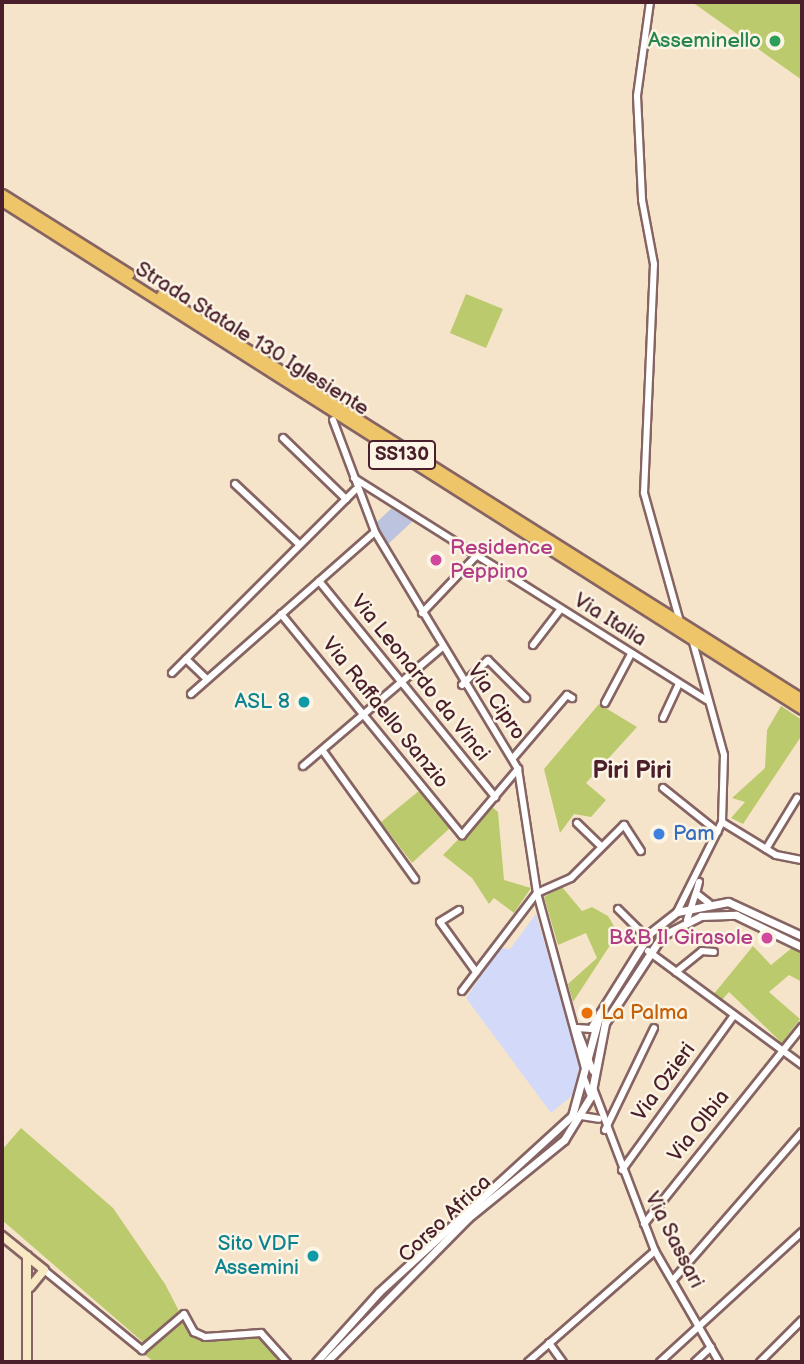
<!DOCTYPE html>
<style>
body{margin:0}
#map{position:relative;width:804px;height:1364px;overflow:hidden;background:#f6e4ca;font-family:"Balsamiq Sans",sans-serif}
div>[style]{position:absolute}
.built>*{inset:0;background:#d2d9f9}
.industrial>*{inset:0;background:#bcc3de}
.green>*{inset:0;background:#bbca6c}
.roads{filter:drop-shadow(2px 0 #866463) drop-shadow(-2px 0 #866463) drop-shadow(0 2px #866463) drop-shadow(0 -2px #866463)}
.minor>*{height:6px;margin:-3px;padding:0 3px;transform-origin:3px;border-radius:3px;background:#fff}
.tertiary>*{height:7px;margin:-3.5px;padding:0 3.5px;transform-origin:3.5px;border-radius:3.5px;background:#fff}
.secondary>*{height:8px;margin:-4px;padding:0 4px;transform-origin:4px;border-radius:4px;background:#f8e8c3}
.primary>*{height:9px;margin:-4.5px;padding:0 4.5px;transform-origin:4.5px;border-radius:4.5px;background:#eec569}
.dots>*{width:19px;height:19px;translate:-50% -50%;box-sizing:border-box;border:4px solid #fcf5e5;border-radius:50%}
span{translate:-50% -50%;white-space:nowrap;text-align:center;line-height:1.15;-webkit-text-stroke:5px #fcf5e5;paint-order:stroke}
.shield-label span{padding:2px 5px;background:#fcf5e5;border:2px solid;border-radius:5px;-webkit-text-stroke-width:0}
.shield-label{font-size:19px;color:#4a1f2b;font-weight:700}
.leisure-label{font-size:21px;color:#27864d}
.right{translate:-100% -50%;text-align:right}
.street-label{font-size:21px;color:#4a1f2b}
.hotel-label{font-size:21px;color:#b23c85}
.left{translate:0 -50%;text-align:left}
.culture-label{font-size:21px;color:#0d838f}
.shop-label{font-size:21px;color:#366cbe}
.food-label{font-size:21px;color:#c56008}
.quarter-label{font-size:24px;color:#4a1f2b;font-weight:700}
.frame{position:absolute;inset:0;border:4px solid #4a1f2b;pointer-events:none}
</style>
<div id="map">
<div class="built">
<i style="clip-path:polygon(536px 914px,580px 1064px,574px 1094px,551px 1113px,466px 998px,500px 948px,510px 949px)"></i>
</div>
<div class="industrial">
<i style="clip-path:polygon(394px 506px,415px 519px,387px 545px,376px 523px)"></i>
</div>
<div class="green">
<i style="clip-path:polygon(692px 2px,802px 2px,802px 80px)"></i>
<i style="clip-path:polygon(466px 294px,503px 309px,486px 348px,450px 333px)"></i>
<i style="clip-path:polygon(599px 704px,637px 727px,586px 783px,606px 800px,591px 817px,574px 814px,560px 833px,544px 769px)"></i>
<i style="clip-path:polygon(781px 706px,802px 720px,802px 735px,743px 824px,731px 818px,745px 802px,732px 798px,765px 768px,767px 730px)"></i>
<i style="clip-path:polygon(420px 790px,451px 827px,412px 863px,381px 822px)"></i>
<i style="clip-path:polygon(491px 806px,498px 812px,504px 880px,531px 888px,514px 913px,494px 898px,489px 904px,472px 878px,443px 855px)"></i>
<i style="clip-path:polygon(562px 887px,582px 911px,592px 907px,608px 916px,618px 933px,573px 1002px,568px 984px,597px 958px,586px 933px,558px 945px,544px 897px)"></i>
<i style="clip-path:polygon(753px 946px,771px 965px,793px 947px,802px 953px,802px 982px,789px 975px,769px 992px,800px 1019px,782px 1043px,729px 992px,721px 1001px,713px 995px)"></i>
<i style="clip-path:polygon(21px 1128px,113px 1208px,165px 1284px,179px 1311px,144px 1343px,2px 1220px,2px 1150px)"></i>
<i style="clip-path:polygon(184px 1318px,193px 1334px,258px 1335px,283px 1362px,154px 1362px,144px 1354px)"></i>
</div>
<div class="roads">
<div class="minor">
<i style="left:650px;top:2px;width:95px;rotate:97.9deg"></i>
<i style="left:637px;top:96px;width:104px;rotate:87.2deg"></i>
<i style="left:642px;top:200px;width:65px;rotate:79.4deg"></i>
<i style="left:654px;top:264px;width:229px;rotate:92.5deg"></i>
<i style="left:644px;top:493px;width:134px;rotate:74.4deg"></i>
<i style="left:333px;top:420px;width:120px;rotate:69.4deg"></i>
<i style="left:375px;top:532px;width:277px;rotate:58.9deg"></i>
<i style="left:518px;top:769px;width:125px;rotate:81.3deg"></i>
<i style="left:537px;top:893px;width:182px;rotate:74.7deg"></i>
<i style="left:283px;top:438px;width:88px;rotate:44.1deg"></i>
<i style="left:354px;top:478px;width:417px;rotate:32.2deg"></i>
<i style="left:235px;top:484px;width:88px;rotate:43.2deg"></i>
<i style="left:319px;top:581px;width:279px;rotate:50.8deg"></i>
<i style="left:422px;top:613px;width:79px;rotate:-46.5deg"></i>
<i style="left:281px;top:614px;width:286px;rotate:50.7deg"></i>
<i style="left:462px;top:835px;width:87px;rotate:-49.7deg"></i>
<i style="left:533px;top:645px;width:44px;rotate:-52.4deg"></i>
<i style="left:186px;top:659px;width:29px;rotate:44deg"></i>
<i style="left:172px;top:673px;width:259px;rotate:-45deg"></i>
<i style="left:462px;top:685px;width:36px;rotate:-44deg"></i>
<i style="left:488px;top:660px;width:54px;rotate:45deg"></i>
<i style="left:191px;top:694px;width:245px;rotate:-41.4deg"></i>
<i style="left:605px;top:703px;width:55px;rotate:-62deg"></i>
<i style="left:663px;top:718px;width:38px;rotate:-65deg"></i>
<i style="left:323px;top:751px;width:158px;rotate:54.3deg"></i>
<i style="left:513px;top:758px;width:83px;rotate:-49.4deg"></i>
<i style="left:567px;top:695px;width:6px;rotate:31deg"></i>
<i style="left:303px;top:766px;width:182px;rotate:-40.5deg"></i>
<i style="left:663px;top:788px;width:70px;rotate:38.7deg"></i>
<i style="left:722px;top:822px;width:63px;rotate:31.4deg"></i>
<i style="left:776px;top:855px;width:26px;rotate:11deg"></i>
<i style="left:577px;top:823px;width:32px;rotate:44deg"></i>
<i style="left:766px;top:849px;width:60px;rotate:-58.7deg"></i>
<i style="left:699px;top:882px;width:11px;rotate:105deg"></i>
<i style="left:696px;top:893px;width:16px;rotate:38deg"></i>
<i style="left:618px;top:909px;width:41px;rotate:45deg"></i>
<i style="left:459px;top:910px;width:22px;rotate:148deg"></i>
<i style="left:440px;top:922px;width:62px;rotate:54.2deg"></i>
<i style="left:677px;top:912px;width:101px;rotate:-63.4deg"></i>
<i style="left:722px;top:822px;width:67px;rotate:-88.3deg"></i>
<i style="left:724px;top:755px;width:120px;rotate:-105.4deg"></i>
<i style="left:687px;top:920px;width:28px;rotate:-72deg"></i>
<i style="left:648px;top:951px;width:192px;rotate:36.5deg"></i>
<i style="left:676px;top:972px;width:33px;rotate:-39deg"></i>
<i style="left:702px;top:951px;width:12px;rotate:5deg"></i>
<i style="left:462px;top:991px;width:123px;rotate:-52.6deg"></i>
<i style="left:537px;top:893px;width:37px;rotate:-24deg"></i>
<i style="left:571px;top:878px;width:75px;rotate:-45deg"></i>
<i style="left:624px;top:825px;width:31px;rotate:57deg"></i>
<i style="left:577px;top:1028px;width:14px;rotate:4deg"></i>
<i style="left:591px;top:1029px;width:13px;rotate:-61deg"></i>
<i style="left:578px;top:1032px;width:42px;rotate:69deg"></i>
<i style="left:584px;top:1078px;width:19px;rotate:69deg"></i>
<i style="left:593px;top:1088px;width:174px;rotate:69.2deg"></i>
<i style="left:655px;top:1251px;width:128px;rotate:60deg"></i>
<i style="left:581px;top:1116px;width:18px;rotate:9deg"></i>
<i style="left:605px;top:1130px;width:113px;rotate:-64.3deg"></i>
<i style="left:622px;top:1170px;width:191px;rotate:-54.1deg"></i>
<i style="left:644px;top:1224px;width:253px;rotate:-51.3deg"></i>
<i style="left:44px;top:1270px;width:127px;rotate:39.2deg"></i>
<i style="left:142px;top:1350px;width:55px;rotate:-40.6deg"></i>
<i style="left:184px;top:1314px;width:21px;rotate:61deg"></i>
<i style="left:194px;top:1332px;width:12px;rotate:24deg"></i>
<i style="left:205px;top:1337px;width:56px;rotate:-4.1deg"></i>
<i style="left:261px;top:1333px;width:39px;rotate:48deg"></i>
<i style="left:673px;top:1280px;width:196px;rotate:-48.9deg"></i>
<i style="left:549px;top:1343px;width:24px;rotate:54deg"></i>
<i style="left:528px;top:1362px;width:169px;rotate:-41.2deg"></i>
<i style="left:660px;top:1362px;width:193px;rotate:-42.5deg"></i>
<i style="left:695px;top:1362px;width:22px;rotate:-43deg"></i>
<i style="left:760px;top:1362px;width:59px;rotate:-45deg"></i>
</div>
<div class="tertiary">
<i style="left:316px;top:1362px;width:94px;rotate:-48deg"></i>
<i style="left:379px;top:1292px;width:261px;rotate:-42.4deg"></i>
<i style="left:572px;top:1116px;width:107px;rotate:-74.8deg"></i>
<i style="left:600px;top:1013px;width:94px;rotate:-58deg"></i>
<i style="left:650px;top:933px;width:34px;rotate:-38deg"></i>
<i style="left:677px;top:912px;width:52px;rotate:-11.1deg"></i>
<i style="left:728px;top:902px;width:81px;rotate:24.7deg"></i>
<i style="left:326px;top:1362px;width:202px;rotate:-45.4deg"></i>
<i style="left:468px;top:1218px;width:124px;rotate:-39.1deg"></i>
<i style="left:564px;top:1140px;width:52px;rotate:-58.5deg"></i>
<i style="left:591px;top:1096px;width:74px;rotate:-79.1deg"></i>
<i style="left:605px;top:1023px;width:104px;rotate:-56.8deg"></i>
<i style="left:662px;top:936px;width:44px;rotate:-27.1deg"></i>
<i style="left:701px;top:916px;width:35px;rotate:-2deg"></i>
<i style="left:736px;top:915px;width:73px;rotate:25.9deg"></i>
</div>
<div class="secondary">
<i style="left:2px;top:1236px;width:54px;rotate:39deg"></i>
<i style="left:44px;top:1270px;width:22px;rotate:129deg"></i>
<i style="left:27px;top:1362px;width:106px;rotate:-90deg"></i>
</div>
<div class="primary">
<i style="left:2px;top:194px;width:150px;rotate:32.2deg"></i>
<i style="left:2px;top:201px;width:948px;rotate:32.42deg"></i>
<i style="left:161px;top:295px;width:758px;rotate:32.22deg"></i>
</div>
</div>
<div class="dots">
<i style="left:775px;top:41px;background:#2e9e5b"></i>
<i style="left:436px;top:560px;background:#d1479c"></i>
<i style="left:304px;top:702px;background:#0f9aa8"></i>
<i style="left:659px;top:834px;background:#3f7fe0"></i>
<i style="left:767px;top:938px;background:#d1479c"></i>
<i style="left:587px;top:1013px;background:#e8710a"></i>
<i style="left:313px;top:1256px;background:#0f9aa8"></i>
</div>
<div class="shield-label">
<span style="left:402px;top:455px">SS130</span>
</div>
<div class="leisure-label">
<span class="right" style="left:761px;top:41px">Asseminello</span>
</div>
<div class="street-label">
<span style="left:252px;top:339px;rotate:32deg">Strada Statale 130 Iglesiente</span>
<span style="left:610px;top:620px;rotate:32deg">Via Italia</span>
<span style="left:420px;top:678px;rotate:51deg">Via Leonardo da Vinci</span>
<span style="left:496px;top:702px;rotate:56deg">Via Cipro</span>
<span style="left:385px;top:713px;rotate:51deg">Via Raffaello Sanzio</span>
<span style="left:664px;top:1082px;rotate:-54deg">Via Ozieri</span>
<span style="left:699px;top:1126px;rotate:-52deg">Via Olbia</span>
<span style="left:445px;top:1219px;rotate:-43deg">Corso Africa</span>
<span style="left:674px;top:1240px;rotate:63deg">Via Sassari</span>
</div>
<div class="hotel-label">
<span class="left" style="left:450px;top:560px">Residence<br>Peppino</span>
<span class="right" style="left:753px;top:938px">B&amp;B Il Girasole</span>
</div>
<div class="culture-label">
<span class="right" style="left:290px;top:702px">ASL 8</span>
<span class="right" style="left:299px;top:1256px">Sito VDF<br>Assemini</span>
</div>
<div class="shop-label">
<span class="left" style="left:673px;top:834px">Pam</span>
</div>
<div class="food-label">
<span class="left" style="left:601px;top:1013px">La Palma</span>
</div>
<div class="quarter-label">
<span style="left:632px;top:771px">Piri Piri</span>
</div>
<div class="frame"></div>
</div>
